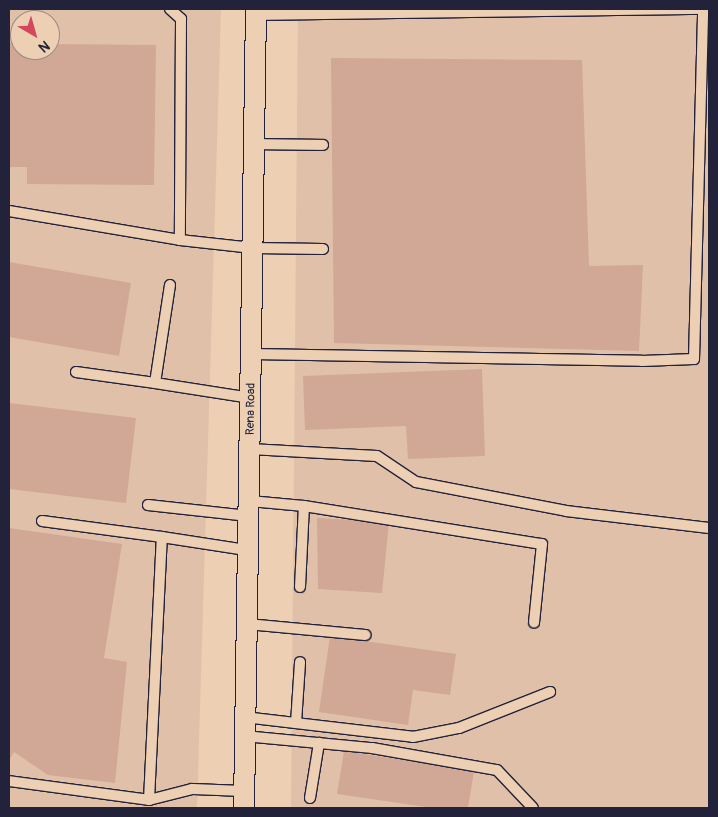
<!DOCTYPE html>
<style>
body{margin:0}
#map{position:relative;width:718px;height:817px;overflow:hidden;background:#edcfb3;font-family:Pangolin,sans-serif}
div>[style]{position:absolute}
.built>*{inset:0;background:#e0c0a8}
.building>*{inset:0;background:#d0a895}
.roads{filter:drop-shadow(1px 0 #22223b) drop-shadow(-1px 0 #22223b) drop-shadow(0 1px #22223b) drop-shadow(0 -1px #22223b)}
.service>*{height:10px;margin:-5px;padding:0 5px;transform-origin:5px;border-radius:5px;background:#edcfb3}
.minor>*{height:20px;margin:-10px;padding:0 10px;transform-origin:10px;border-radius:10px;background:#edcfb3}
span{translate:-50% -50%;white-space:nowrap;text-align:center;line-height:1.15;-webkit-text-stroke:5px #edcfb3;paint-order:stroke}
.street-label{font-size:12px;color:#22223b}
.frame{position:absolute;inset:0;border:10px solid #22223b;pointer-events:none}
.north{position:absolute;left:10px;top:10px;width:50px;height:50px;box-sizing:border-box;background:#edcfb3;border:1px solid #9c8a83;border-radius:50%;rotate:142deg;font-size:14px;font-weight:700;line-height:20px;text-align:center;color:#22223b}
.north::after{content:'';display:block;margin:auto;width:18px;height:22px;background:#d1495b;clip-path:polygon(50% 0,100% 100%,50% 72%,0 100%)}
</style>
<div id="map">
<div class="built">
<i style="clip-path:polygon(evenodd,9px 9px,221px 9px,197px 808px,9px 807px,9px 9px,20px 20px,50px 20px,50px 50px,20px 50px,20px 20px)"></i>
<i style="clip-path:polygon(298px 9px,709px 9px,709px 808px,291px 808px)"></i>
</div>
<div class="building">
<i style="clip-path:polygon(9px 43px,20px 43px,20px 50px,50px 50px,50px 44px,156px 45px,154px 185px,27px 184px,27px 167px,9px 167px)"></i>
<i style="clip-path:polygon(331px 58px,582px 60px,589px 266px,643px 265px,639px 351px,334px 343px)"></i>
<i style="clip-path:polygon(9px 262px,131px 283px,119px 356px,9px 337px)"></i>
<i style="clip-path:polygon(482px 369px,485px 456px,408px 459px,406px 426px,305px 430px,303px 376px)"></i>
<i style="clip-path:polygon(9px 403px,136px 418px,126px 503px,9px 489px)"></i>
<i style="clip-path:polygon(317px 518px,389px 522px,382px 593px,318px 589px)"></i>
<i style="clip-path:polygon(9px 528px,122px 544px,104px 658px,127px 662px,115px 783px,48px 775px,14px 752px,9px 760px)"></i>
<i style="clip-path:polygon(330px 636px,456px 654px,450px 695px,413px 690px,408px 725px,319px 712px)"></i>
<i style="clip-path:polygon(344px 751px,474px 771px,468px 808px,433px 808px,337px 794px)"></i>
</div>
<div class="roads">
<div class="service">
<i style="left:170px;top:9px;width:15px;rotate:42deg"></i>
<i style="left:181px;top:19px;width:221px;rotate:90.3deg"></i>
<i style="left:256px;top:15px;width:447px;rotate:-0.8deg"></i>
<i style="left:254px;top:144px;width:69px;rotate:0.8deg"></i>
<i style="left:9px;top:211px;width:173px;rotate:9.6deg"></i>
<i style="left:180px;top:240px;width:73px;rotate:6.3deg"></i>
<i style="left:253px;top:248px;width:70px;rotate:0.8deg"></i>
<i style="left:170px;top:285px;width:99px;rotate:98.7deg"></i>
<i style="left:155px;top:383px;width:97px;rotate:8.9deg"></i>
<i style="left:252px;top:354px;width:390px;rotate:1deg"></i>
<i style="left:642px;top:361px;width:52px;rotate:-2.2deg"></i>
<i style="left:694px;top:359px;width:350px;rotate:-88.5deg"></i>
<i style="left:76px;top:372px;width:80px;rotate:7.9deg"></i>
<i style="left:250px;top:449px;width:127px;rotate:3.2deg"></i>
<i style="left:377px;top:456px;width:47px;rotate:33.7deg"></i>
<i style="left:416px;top:482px;width:153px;rotate:10.9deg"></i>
<i style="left:566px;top:511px;width:144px;rotate:6.8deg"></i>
<i style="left:250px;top:501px;width:54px;rotate:5.3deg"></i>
<i style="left:304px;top:506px;width:241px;rotate:9.1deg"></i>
<i style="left:542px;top:544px;width:79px;rotate:95.8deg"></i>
<i style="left:148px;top:505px;width:101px;rotate:6.3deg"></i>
<i style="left:42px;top:521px;width:121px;rotate:7.6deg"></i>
<i style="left:300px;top:587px;width:81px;rotate:-87.2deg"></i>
<i style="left:247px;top:624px;width:119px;rotate:5.3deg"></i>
<i style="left:244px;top:717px;width:170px;rotate:6.7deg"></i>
<i style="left:413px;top:737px;width:47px;rotate:-11.1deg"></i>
<i style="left:459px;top:728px;width:98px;rotate:-21.6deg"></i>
<i style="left:296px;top:723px;width:61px;rotate:-86.2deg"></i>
<i style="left:244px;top:736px;width:129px;rotate:5.4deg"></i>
<i style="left:372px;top:748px;width:127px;rotate:10deg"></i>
<i style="left:497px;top:770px;width:52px;rotate:46.5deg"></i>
<i style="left:9px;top:781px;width:141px;rotate:7.7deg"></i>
<i style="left:149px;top:800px;width:263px;rotate:-87.2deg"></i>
<i style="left:162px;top:537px;width:85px;rotate:8.8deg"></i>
<i style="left:310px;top:798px;width:56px;rotate:-80.7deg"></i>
<i style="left:149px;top:800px;width:44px;rotate:-14.3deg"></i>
<i style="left:192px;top:789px;width:52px;rotate:2.2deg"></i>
</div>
<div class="minor">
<i style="left:244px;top:808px;width:799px;rotate:-89.14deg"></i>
</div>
</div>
<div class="street-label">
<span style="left:251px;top:409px;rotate:-89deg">Rena Road</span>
</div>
<div class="frame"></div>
<div class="north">N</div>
</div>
